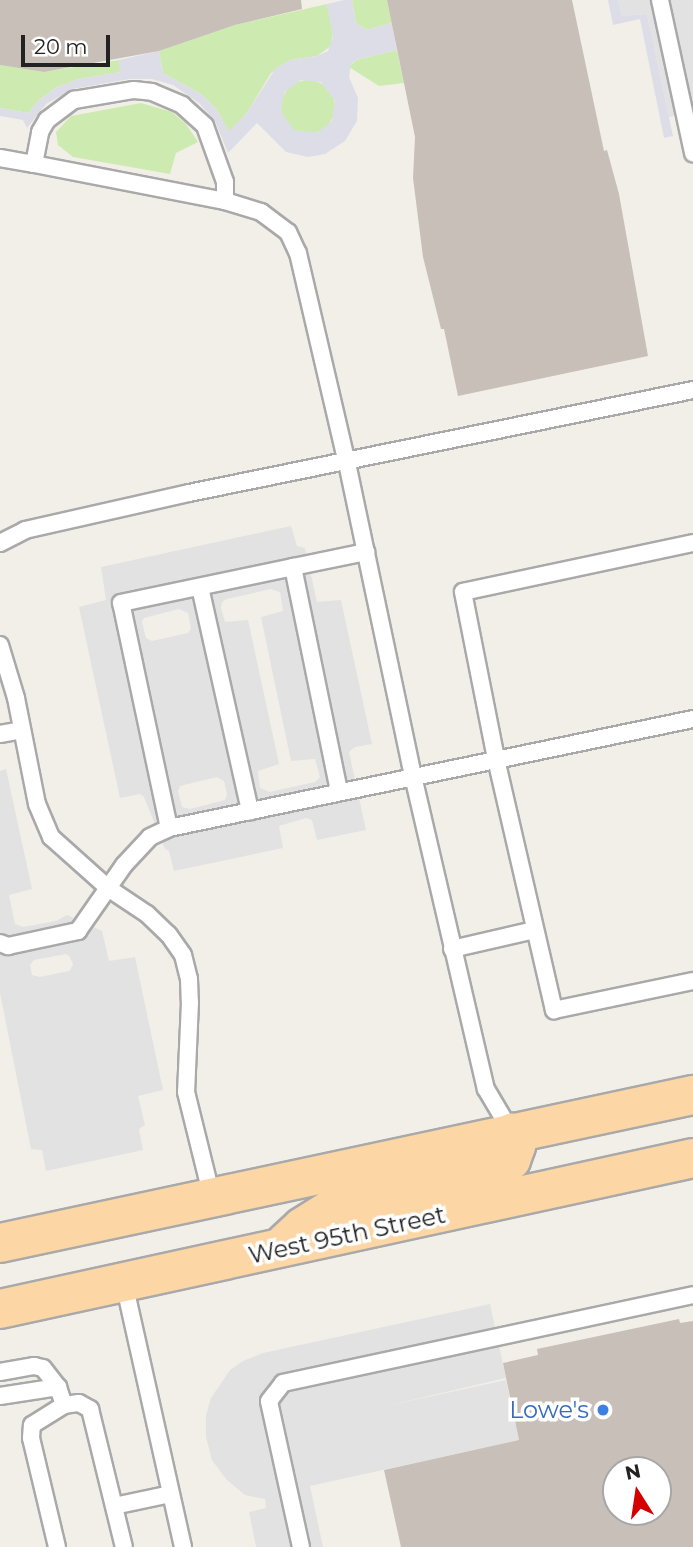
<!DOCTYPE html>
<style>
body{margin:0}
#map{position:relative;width:693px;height:1547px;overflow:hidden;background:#f2efe9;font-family:Montserrat,sans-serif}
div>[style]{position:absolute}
.grass>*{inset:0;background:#cdebb0}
.round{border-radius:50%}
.parking>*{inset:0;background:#e2e2e2}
.plaza>*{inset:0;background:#dddde8}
.building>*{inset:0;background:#c7bfb8}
.roads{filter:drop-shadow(2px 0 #a9a9a9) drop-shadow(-2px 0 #a9a9a9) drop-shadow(0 2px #a9a9a9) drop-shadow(0 -2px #a9a9a9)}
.lane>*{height:16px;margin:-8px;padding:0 8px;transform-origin:8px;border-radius:8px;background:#fff}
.primary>*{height:38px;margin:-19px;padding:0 19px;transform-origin:19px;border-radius:19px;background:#fcd6a4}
.dots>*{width:19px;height:19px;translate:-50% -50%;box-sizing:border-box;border:4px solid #fff;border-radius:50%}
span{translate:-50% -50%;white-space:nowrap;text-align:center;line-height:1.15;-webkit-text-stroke:7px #fff;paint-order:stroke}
.street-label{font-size:24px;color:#222}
.shop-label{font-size:24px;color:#366cbe}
.right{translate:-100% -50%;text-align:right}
.north{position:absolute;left:602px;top:1456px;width:70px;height:70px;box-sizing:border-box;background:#fff;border:2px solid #a7a7a7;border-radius:50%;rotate:348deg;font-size:19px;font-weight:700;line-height:28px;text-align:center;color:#222}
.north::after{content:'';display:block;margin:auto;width:24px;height:32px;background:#d40000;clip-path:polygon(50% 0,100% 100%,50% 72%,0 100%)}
.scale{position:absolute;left:21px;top:35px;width:89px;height:32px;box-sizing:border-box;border:4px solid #222;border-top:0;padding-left:9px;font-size:21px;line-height:24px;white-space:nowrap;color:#222;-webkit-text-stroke:5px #fff;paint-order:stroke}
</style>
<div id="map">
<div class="grass">
<i style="clip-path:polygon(352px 0,387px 0,392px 23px,366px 30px,356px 23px)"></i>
<i style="clip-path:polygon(327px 4px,333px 32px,331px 46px,317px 56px,290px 60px,271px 73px,247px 113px,229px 132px,217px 110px,201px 94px,163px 73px,159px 51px,235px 25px)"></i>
<i style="clip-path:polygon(397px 50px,404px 83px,379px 86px,349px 67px,356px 60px)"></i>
<i style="clip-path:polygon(119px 60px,121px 72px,79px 79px,57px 87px,39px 100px,28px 113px,0 108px,0 65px,44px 72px)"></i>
<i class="round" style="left:281px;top:80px;width:54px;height:54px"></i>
<i style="clip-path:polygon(141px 103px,172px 112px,186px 124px,198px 142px,176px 153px,170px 174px,73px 157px,58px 145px,56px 132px,71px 116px)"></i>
</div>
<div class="parking">
<i style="clip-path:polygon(618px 0,693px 0,693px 112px,669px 117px,647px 14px,622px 16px)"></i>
<i style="clip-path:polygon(evenodd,291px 526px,297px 546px,305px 548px,317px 602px,341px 600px,372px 744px,355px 747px,349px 752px,366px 830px,317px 840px,312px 820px,306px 818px,279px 826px,283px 848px,174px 871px,169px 851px,165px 849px,144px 797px,140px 794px,120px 798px,79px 607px,106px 600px,101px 567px,291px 526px,271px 589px,280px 592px,283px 611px,261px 617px,291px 761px,315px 759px,320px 777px,315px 782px,270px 792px,260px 788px,258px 771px,279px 764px,248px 620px,225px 622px,221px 608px,222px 602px,227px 599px,271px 589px,291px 526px,179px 609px,188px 613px,191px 629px,188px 633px,152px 641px,146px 638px,142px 622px,144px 618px,179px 609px,291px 526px,217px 777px,224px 781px,227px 794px,225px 800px,190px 809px,182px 807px,178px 791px,180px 786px,217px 777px)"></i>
<i style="clip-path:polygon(evenodd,6px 769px,32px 889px,9px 895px,15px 924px,23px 927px,56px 921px,67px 915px,102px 931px,109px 961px,135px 957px,163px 1090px,138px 1096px,145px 1125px,139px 1129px,143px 1150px,46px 1171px,42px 1150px,31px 1149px,0 993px,0 771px,6px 769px,66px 954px,70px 957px,73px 965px,69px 971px,40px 977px,32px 975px,30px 965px,34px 960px,66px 954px)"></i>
<i style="clip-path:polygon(490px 1304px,506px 1378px,386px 1406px,506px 1380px,519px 1440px,310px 1486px,323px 1547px,256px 1547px,249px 1512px,266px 1508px,265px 1499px,245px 1495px,226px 1479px,212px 1460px,206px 1437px,206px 1415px,211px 1398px,230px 1370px,243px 1361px,263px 1353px)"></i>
</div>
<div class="plaza">
<i style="clip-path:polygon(evenodd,344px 0,352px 0,356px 23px,366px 30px,392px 23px,397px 50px,356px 60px,351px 64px,349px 77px,358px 98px,357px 121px,345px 141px,325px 154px,308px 157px,286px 152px,257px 123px,228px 153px,215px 121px,199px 103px,173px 85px,152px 79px,129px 79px,73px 89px,46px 104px,27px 128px,23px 120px,0 116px,0 108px,28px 113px,39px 100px,57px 87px,79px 79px,120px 72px,119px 60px,159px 51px,163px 73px,201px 94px,217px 110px,229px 131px,247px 113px,275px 69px,290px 60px,317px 56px,328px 51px,333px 37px,327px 4px,344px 0,301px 80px,321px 82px,335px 101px,332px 121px,317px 133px,294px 130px,283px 115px,281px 106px,285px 92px,301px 80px)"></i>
<i style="clip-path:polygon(608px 0,618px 0,622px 16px,647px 14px,673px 136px,664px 138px,640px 19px,613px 25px)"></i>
</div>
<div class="building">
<i style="clip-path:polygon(0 0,301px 0,302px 9px,235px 25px,159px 51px,44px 72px,0 65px)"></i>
<i style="clip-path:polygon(387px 0,572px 0,604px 151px,607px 150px,619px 194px,648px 356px,458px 396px,444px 329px,441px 329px,423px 257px,413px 178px,415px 137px)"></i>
<i style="clip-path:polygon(evenodd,679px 1319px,680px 1323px,693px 1321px,693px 1547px,401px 1547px,384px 1470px,519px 1440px,503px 1363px,538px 1355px,537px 1349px,679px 1319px,616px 1470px,658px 1470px,658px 1512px,616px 1512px,616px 1470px)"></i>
</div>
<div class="roads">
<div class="lane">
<i style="left:660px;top:0;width:157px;rotate:77.8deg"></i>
<i style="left:0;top:158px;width:35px;rotate:10deg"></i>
<i style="left:34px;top:164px;width:33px;rotate:-79deg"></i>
<i style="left:40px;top:132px;width:14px;rotate:-60deg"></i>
<i style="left:47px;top:120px;width:34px;rotate:-37deg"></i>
<i style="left:74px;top:100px;width:61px;rotate:-9.5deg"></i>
<i style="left:134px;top:90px;width:18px;rotate:6deg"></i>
<i style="left:152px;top:92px;width:33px;rotate:23deg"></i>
<i style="left:182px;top:105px;width:31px;rotate:42deg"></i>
<i style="left:205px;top:126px;width:59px;rotate:70.3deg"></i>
<i style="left:225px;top:182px;width:19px;rotate:90deg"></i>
<i style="left:34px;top:164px;width:195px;rotate:11deg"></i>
<i style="left:225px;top:201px;width:38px;rotate:17deg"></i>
<i style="left:261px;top:212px;width:34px;rotate:37deg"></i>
<i style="left:288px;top:232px;width:23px;rotate:65deg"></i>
<i style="left:298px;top:253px;width:216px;rotate:76.9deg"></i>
<i style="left:347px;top:463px;width:320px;rotate:78.1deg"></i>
<i style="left:413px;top:776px;width:321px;rotate:76.9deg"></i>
<i style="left:486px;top:1089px;width:51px;rotate:59.4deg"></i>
<i style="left:0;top:543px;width:28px;rotate:-27deg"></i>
<i style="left:25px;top:530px;width:168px;rotate:-12.7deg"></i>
<i style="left:189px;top:493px;width:514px;rotate:-11.55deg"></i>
<i style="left:693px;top:543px;width:235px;rotate:168deg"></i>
<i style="left:463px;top:592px;width:170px;rotate:78.8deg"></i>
<i style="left:496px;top:759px;width:258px;rotate:77deg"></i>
<i style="left:554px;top:1010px;width:142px;rotate:-11.8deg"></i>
<i style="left:293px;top:567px;width:75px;rotate:-11.6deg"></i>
<i style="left:200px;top:587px;width:230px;rotate:77.4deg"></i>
<i style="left:0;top:645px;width:55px;rotate:73.2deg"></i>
<i style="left:16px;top:698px;width:108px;rotate:78.8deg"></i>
<i style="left:37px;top:804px;width:36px;rotate:67deg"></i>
<i style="left:51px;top:837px;width:76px;rotate:41.8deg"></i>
<i style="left:108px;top:888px;width:47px;rotate:33.7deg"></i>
<i style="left:147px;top:914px;width:30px;rotate:44deg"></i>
<i style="left:169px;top:935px;width:24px;rotate:55deg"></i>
<i style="left:183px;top:955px;width:25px;rotate:76deg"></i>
<i style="left:189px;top:979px;width:23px;rotate:88deg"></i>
<i style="left:190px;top:1002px;width:90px;rotate:92.5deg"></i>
<i style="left:186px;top:1092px;width:108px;rotate:76.1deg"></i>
<i style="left:0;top:734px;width:22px;rotate:-10deg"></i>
<i style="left:169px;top:828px;width:230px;rotate:-102deg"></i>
<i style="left:121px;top:603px;width:176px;rotate:-11.8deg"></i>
<i style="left:293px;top:567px;width:229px;rotate:78.4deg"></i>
<i style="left:0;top:943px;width:9px;rotate:21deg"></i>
<i style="left:8px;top:946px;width:72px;rotate:-12.1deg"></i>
<i style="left:78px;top:931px;width:80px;rotate:-55.1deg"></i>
<i style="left:124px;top:865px;width:38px;rotate:-47deg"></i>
<i style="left:150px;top:837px;width:21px;rotate:-25deg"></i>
<i style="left:169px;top:828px;width:535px;rotate:-11.75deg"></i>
<i style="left:452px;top:949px;width:84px;rotate:-13deg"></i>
<i style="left:124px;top:1283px;width:271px;rotate:77.4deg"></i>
<i style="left:0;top:1372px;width:35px;rotate:-10deg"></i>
<i style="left:34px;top:1366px;width:9px;rotate:13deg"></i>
<i style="left:43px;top:1368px;width:24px;rotate:52deg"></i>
<i style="left:58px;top:1387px;width:19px;rotate:72deg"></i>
<i style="left:0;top:1396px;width:59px;rotate:-8.8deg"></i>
<i style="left:114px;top:1506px;width:58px;rotate:-11.9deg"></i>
<i style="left:57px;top:1547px;width:112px;rotate:-103.4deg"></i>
<i style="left:31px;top:1438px;width:13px;rotate:-86deg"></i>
<i style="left:32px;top:1425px;width:38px;rotate:-32deg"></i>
<i style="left:64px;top:1405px;width:15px;rotate:-8deg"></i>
<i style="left:79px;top:1403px;width:13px;rotate:29deg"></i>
<i style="left:90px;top:1409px;width:142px;rotate:76.2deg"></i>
<i style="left:301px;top:1547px;width:149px;rotate:-102.4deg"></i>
<i style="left:269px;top:1401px;width:23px;rotate:-52deg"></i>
<i style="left:283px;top:1383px;width:419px;rotate:-12.1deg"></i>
</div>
<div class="primary">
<i style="left:0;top:1243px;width:709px;rotate:-12.06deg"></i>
<i style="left:285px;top:1243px;width:23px;rotate:-43deg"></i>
<i style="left:302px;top:1227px;width:40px;rotate:-32deg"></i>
<i style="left:336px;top:1206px;width:181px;rotate:-14.7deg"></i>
<i style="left:511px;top:1160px;width:15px;rotate:-70deg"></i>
<i style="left:516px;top:1146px;width:14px;rotate:-107deg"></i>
<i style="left:0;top:1309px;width:709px;rotate:-12.29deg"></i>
</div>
</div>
<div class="dots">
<i style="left:603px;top:1410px;background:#3f7fe0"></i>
</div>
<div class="street-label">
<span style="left:347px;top:1235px;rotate:-12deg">West 95th Street</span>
</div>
<div class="shop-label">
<span class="right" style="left:589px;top:1410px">Lowe's</span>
</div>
<div class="north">N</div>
<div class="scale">20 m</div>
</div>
